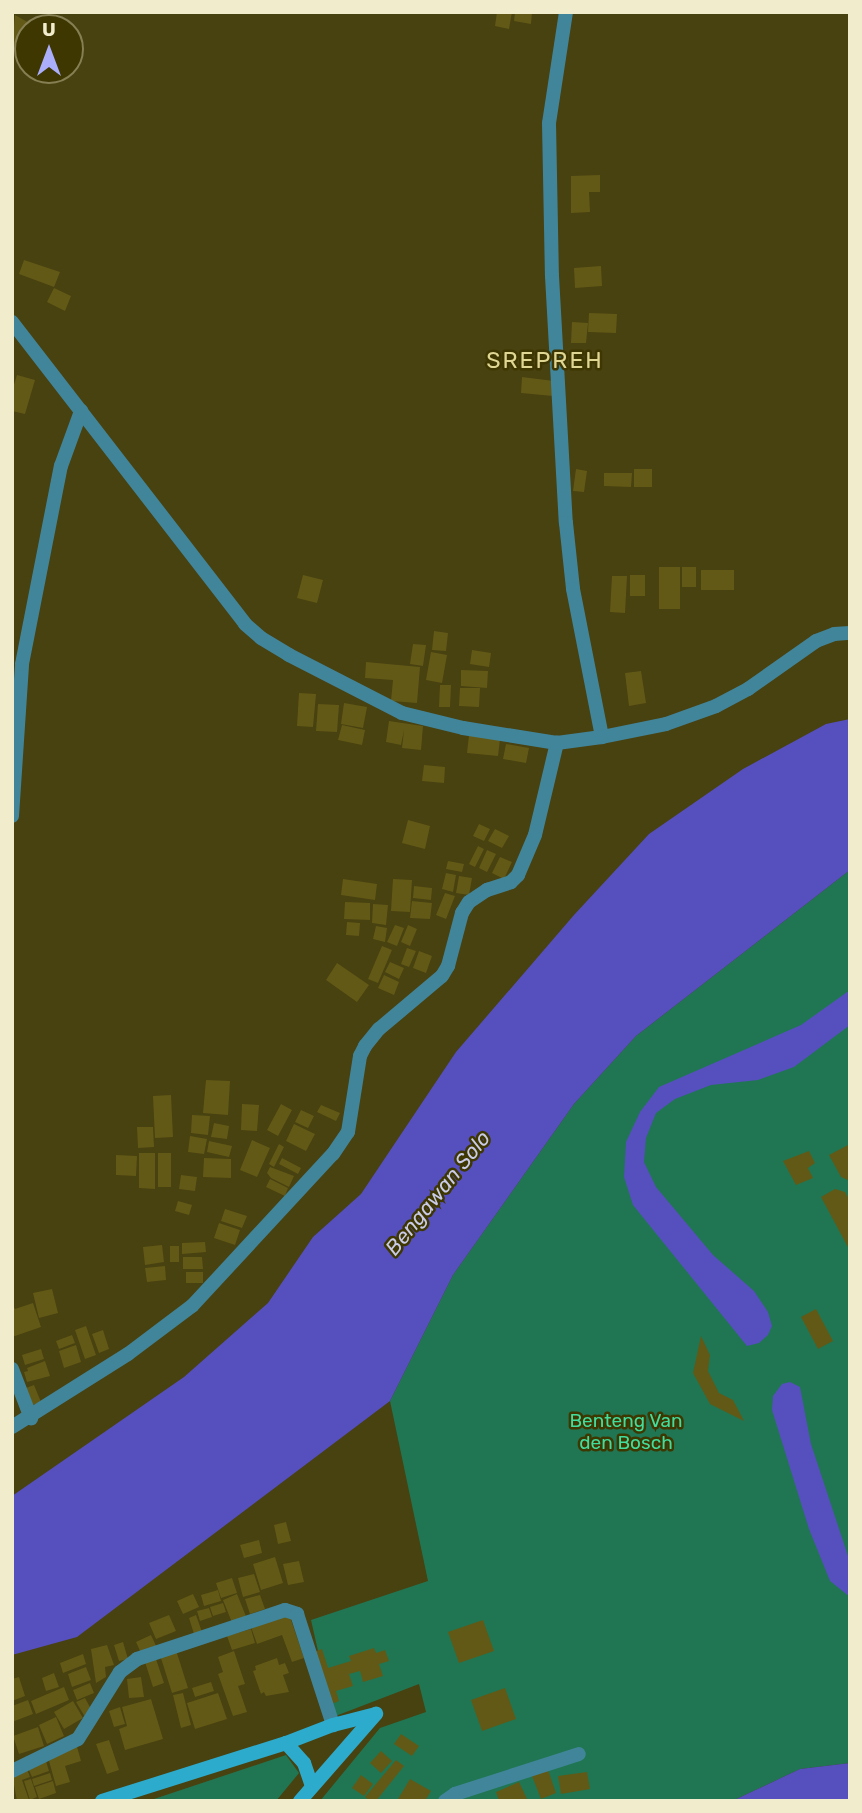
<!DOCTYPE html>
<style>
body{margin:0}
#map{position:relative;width:862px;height:1813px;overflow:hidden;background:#484110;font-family:Rubik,sans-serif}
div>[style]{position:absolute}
.green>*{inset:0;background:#207652}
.water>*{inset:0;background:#564fbe}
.building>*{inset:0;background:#625916}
.street>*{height:14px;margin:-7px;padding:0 7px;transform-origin:7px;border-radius:7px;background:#41859b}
.secondary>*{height:14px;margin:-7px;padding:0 7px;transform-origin:7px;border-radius:7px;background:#2dabcd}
span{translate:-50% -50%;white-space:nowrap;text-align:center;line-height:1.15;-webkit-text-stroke:5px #3e3702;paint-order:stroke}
.park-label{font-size:19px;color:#40dd9d}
.water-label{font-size:21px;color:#c9cbe8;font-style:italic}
.quarter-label{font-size:23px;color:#dfd694;letter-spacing:2px}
.frame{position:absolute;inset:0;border:14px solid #f0eccc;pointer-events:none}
.north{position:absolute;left:14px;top:14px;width:70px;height:70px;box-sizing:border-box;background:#3e3702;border:2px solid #857f53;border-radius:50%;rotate:0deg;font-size:19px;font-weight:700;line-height:28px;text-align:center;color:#f0eccc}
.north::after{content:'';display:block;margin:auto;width:24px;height:32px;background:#abaffb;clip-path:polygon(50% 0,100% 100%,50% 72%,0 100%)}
</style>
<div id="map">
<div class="green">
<i style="clip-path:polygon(850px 870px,850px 1763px,800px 1769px,732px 1801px,320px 1801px,380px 1728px,426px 1712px,419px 1684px,333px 1717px,311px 1620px,428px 1581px,390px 1401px,453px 1275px,574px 1104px,636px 1036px)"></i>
<i style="clip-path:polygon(286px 1755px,299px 1773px,276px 1801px,148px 1801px)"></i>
</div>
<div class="water">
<i style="clip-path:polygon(850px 719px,850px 870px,636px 1036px,574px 1104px,453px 1275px,390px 1401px,77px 1637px,12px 1655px,12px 1496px,184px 1377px,268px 1303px,313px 1237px,361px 1194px,456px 1052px,574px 915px,649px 834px,743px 769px,826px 724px)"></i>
<i style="clip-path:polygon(850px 990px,850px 1025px,794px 1067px,758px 1080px,711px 1085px,675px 1099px,656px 1113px,646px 1138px,644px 1162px,656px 1187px,713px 1255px,754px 1291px,768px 1312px,772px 1326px,768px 1335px,759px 1343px,747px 1346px,633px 1205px,624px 1177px,626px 1142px,640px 1112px,659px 1087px,801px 1025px)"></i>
<i style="clip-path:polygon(790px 1382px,800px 1387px,811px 1444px,850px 1562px,850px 1597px,830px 1581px,809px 1529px,772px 1410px,773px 1396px,782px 1384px)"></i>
<i style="clip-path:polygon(850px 1763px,850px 1801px,732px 1801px,800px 1769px)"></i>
</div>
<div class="building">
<i style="clip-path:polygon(497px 12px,512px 12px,509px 29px,495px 26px)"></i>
<i style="clip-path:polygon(515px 12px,532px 12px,531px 24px,514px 21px)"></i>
<i style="clip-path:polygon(15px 15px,31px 24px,18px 50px,12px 47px)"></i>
<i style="clip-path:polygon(600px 175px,600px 192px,589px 192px,590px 212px,571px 213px,571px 176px)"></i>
<i style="clip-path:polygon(24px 260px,60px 272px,54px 287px,19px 274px)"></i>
<i style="clip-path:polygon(601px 266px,602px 286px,575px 288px,574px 268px)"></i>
<i style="clip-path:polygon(54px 288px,71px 296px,65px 311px,47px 302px)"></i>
<i style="clip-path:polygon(589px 313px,617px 314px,616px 333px,588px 332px)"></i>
<i style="clip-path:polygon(572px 322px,588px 323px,586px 343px,571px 343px)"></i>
<i style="clip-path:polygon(17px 375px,35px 380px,25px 414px,12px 411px,12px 391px)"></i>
<i style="clip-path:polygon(522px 377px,554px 381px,553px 396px,521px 393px)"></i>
<i style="clip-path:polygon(576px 469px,587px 471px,584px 492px,573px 491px)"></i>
<i style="clip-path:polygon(634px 469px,652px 469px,652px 487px,634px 487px)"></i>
<i style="clip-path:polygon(604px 473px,632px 473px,631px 487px,604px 486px)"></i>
<i style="clip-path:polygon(659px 567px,680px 567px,680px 609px,659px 609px)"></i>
<i style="clip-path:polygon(682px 567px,696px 567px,696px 587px,682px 587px)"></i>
<i style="clip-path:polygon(701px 570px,734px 570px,734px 590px,701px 590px)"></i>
<i style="clip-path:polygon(303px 575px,323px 580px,317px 603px,297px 598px)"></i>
<i style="clip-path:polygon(630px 575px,645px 575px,645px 596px,630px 596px)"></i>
<i style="clip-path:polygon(612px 576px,627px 576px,625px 613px,610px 612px)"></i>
<i style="clip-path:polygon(434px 631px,448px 633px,446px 651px,432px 650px)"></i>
<i style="clip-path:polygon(413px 644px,426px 645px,423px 666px,410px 664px)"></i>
<i style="clip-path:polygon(472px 650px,491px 653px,489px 667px,470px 664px)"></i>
<i style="clip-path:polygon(431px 652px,447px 655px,442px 683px,426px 680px)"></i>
<i style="clip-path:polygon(366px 662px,420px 667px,417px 703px,391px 701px,393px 680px,365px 678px)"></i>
<i style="clip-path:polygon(461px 670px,488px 671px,487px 688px,461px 686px)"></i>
<i style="clip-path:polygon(641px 671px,646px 703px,629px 706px,625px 673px)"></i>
<i style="clip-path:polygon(440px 685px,451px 685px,450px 707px,439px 707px)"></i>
<i style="clip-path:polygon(460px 688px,480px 688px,479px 707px,459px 706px)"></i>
<i style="clip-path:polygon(299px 693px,316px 694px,313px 727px,297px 726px)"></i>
<i style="clip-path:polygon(344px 703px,367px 707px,363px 728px,341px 724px)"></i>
<i style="clip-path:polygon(318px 704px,339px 705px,337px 732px,316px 731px)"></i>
<i style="clip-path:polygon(389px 721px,423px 726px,421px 750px,402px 748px,404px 730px,401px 745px,386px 742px)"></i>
<i style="clip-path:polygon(342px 725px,365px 730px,362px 745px,338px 740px)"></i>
<i style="clip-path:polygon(469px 735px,500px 739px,498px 756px,467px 753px)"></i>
<i style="clip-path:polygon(506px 744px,529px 748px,526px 763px,503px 759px)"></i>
<i style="clip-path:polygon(424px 765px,445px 767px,444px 783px,422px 781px)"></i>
<i style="clip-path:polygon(408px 820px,430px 826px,425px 849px,402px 843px)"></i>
<i style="clip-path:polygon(479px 824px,490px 829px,484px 841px,473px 836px)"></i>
<i style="clip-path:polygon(495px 829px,509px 836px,502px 848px,488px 841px)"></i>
<i style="clip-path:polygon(478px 846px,484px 849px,475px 867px,469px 864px)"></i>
<i style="clip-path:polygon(487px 850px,496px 854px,487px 872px,479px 868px)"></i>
<i style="clip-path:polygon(500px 857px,512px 862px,504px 879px,492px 873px)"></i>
<i style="clip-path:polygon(448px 861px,464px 864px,462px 872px,446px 869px)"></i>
<i style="clip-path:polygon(446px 873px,456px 875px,453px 892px,442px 889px)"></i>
<i style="clip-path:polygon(459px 876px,472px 878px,469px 895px,456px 893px)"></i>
<i style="clip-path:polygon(343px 879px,377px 884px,375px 900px,341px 895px)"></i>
<i style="clip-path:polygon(393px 879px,412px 880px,410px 912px,391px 911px)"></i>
<i style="clip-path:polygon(414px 886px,432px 888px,431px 900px,413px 898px)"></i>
<i style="clip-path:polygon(445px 893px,455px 896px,446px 919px,436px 915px)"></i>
<i style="clip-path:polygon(412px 901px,432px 903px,430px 919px,410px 918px)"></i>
<i style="clip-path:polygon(345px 902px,370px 903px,370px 920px,344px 919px)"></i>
<i style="clip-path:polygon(373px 904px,388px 905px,386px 925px,372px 923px)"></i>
<i style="clip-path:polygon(347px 922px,360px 923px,359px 936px,346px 935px)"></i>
<i style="clip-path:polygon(395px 925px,404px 928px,397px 946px,387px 942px)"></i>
<i style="clip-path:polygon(408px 925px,417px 929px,410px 946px,401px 942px)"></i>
<i style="clip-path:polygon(376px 926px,387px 928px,385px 942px,373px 939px)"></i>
<i style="clip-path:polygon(382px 946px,392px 950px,378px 983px,368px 979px)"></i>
<i style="clip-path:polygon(407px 948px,416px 951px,409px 967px,401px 964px)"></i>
<i style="clip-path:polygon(419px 951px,432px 956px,426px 973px,413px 968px)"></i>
<i style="clip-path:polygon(390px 962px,404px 968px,399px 979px,385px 972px)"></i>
<i style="clip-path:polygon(337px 963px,369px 985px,357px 1002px,326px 980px)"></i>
<i style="clip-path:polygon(384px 975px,399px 982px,394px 995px,378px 988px)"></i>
<i style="clip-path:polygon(206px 1080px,230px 1081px,228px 1115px,203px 1113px)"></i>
<i style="clip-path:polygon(171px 1095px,173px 1137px,155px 1138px,153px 1096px)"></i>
<i style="clip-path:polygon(242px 1104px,259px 1105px,257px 1131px,241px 1130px)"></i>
<i style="clip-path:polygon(281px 1104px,292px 1110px,278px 1136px,267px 1130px)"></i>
<i style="clip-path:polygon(321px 1105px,340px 1113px,336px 1121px,317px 1112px)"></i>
<i style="clip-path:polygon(301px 1110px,314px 1116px,308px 1128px,295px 1122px)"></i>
<i style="clip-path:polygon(192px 1115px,210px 1116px,208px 1135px,191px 1133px)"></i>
<i style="clip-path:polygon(214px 1123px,229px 1126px,227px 1139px,211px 1137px)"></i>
<i style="clip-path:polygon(294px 1124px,315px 1134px,306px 1151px,286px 1141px)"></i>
<i style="clip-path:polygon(137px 1127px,153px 1127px,154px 1147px,138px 1148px)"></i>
<i style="clip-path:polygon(190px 1136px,207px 1139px,204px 1154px,188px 1152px)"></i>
<i style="clip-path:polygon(252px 1140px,270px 1148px,257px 1177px,240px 1170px)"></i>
<i style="clip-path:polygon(209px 1141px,232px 1146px,229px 1157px,207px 1152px)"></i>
<i style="clip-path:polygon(279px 1144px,284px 1147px,274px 1167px,269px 1164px)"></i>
<i style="clip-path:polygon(850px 1144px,850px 1181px,841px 1177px,829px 1155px)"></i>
<i style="clip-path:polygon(809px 1151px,815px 1163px,808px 1168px,813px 1178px,796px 1185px,783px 1161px)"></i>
<i style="clip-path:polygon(139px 1153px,155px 1153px,155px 1189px,139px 1188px)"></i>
<i style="clip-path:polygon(158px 1153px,171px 1153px,171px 1187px,158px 1187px)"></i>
<i style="clip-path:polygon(116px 1155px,137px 1156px,136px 1176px,116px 1175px)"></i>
<i style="clip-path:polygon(204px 1158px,231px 1159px,231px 1178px,203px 1177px)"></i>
<i style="clip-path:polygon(282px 1158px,301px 1168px,298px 1174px,279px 1164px)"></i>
<i style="clip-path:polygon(270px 1167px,294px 1176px,289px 1187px,271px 1178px,267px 1173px)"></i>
<i style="clip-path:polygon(181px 1175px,197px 1177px,195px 1191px,179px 1189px)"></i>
<i style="clip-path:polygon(270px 1179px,288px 1188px,285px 1196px,266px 1187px)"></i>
<i style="clip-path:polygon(835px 1189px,845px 1192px,850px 1201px,850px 1251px,821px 1197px)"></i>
<i style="clip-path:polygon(178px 1201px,192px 1205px,189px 1215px,175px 1211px)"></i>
<i style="clip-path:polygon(225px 1209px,247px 1216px,242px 1228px,221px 1221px)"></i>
<i style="clip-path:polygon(219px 1223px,240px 1230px,235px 1245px,214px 1238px)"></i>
<i style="clip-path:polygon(205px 1242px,206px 1252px,182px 1254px,182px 1243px)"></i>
<i style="clip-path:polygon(162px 1245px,164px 1262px,145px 1265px,143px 1247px)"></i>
<i style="clip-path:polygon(170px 1246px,179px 1246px,179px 1262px,170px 1262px)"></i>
<i style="clip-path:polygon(183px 1257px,202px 1257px,203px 1269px,183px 1269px)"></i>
<i style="clip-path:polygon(165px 1266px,166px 1280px,147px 1282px,145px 1268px)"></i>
<i style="clip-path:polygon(186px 1272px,203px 1272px,203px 1283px,186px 1283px)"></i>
<i style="clip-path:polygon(52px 1289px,58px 1313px,39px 1318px,33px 1293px)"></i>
<i style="clip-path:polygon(12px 1303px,15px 1309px,33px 1303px,41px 1327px,12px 1337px)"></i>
<i style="clip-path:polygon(816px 1309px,833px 1341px,818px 1349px,801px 1317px)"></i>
<i style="clip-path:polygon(86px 1326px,96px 1355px,85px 1359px,75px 1330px)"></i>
<i style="clip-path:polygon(103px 1330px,109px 1349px,99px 1353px,92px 1334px)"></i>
<i style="clip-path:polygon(72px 1335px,75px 1343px,59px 1349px,56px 1341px)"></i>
<i style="clip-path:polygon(701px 1336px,710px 1355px,708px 1371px,719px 1393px,733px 1400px,744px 1421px,710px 1404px,693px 1373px)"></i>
<i style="clip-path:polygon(76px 1345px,81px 1362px,64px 1368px,59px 1351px)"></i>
<i style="clip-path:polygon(41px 1349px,44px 1359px,25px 1365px,22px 1355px)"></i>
<i style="clip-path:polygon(45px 1361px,50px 1376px,27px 1382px,24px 1372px,28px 1371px,27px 1368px)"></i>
<i style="clip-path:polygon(34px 1385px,41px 1402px,33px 1405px,26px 1388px)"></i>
<i style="clip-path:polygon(286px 1522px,291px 1541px,278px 1544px,274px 1525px)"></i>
<i style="clip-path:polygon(259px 1540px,262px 1553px,244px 1558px,240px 1545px)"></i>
<i style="clip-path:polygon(275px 1557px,283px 1583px,261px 1590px,253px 1564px)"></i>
<i style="clip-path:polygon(299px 1561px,304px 1582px,288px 1585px,283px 1564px)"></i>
<i style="clip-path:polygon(254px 1574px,260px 1592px,243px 1597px,238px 1578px)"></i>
<i style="clip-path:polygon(232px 1578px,237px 1593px,221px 1598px,216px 1583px)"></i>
<i style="clip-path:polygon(218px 1590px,221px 1601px,204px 1606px,201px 1595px)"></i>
<i style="clip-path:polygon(193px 1594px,199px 1607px,183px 1614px,177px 1601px)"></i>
<i style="clip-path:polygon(237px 1594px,247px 1619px,233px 1625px,223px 1600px)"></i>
<i style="clip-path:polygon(260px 1595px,265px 1609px,250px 1614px,245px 1599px)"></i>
<i style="clip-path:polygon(223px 1603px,226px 1612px,213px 1616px,210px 1607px)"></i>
<i style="clip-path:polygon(209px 1608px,212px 1617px,200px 1621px,197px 1611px)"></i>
<i style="clip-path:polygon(289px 1614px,304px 1658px,292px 1662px,282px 1635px,257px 1644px,251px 1627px)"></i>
<i style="clip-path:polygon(169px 1615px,176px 1631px,156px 1639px,149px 1623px)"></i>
<i style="clip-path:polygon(196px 1615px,202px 1632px,194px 1634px,189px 1618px)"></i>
<i style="clip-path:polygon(483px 1620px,494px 1651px,459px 1663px,448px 1632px)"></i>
<i style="clip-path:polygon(251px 1629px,255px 1643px,232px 1650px,227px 1636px)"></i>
<i style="clip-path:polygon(151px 1635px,157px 1648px,142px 1655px,136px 1642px)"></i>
<i style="clip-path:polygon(123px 1642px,128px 1659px,119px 1661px,114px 1645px)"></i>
<i style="clip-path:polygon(107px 1645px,114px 1665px,105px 1667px,106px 1677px,96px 1683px,91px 1649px)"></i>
<i style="clip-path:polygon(374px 1648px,376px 1653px,385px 1650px,389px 1661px,379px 1664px,383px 1676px,363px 1682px,360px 1671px,349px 1674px,353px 1686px,336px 1691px,339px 1701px,329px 1705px,313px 1652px,322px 1649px,328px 1668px,351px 1661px,349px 1656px)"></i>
<i style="clip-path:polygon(176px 1650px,188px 1688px,172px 1693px,160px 1655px)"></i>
<i style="clip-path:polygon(234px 1651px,245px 1684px,238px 1686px,247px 1712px,233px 1716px,218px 1674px,223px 1672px,218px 1657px)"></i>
<i style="clip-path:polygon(83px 1654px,86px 1664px,63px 1673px,60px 1663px)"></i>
<i style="clip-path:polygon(277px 1658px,279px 1665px,285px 1663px,289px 1673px,283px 1675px,289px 1692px,266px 1696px,264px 1692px,261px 1694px,253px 1671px,256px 1670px,255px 1666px)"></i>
<i style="clip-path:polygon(156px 1659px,164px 1683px,153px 1687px,145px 1662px)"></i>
<i style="clip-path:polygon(86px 1667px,91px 1680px,72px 1687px,68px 1674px)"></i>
<i style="clip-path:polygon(54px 1673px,59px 1687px,46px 1691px,42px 1678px)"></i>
<i style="clip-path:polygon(19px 1677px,25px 1696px,12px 1701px,12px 1679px)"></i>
<i style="clip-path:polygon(141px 1677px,144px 1697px,129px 1698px,127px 1679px)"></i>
<i style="clip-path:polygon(211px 1682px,214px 1691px,195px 1697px,192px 1688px)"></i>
<i style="clip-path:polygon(90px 1683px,94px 1693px,77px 1700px,73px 1690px)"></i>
<i style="clip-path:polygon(64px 1687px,69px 1700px,36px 1714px,31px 1701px)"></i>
<i style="clip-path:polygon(505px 1688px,516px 1719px,482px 1731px,471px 1700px)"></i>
<i style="clip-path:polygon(183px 1693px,191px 1725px,181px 1728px,173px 1695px)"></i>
<i style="clip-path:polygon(218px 1693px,227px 1719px,195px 1729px,187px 1703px)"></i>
<i style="clip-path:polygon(85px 1698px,91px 1709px,85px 1717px,76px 1702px)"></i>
<i style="clip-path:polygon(151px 1699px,163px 1739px,125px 1750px,119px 1729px,127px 1726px,122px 1707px)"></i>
<i style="clip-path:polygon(28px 1700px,33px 1714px,12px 1722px,12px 1706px)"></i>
<i style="clip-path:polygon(73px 1701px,83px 1718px,64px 1729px,54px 1712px)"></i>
<i style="clip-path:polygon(120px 1707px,125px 1724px,114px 1727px,109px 1711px)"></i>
<i style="clip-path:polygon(56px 1717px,64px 1736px,47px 1744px,39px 1725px)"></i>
<i style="clip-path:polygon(38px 1727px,44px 1746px,19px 1754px,13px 1736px)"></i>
<i style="clip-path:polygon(401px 1734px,419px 1746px,412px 1756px,394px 1744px)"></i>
<i style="clip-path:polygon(109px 1740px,119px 1770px,107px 1774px,96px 1744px)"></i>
<i style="clip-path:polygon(76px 1743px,81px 1761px,65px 1766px,70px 1782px,56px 1786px,49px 1761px)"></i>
<i style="clip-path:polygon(381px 1751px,392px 1761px,381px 1773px,370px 1763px)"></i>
<i style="clip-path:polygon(396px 1760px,404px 1766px,376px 1801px,370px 1801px,365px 1797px)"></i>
<i style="clip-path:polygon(46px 1761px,49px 1771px,32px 1777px,28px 1768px)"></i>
<i style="clip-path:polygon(27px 1769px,30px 1777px,22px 1780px,29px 1800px,17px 1801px,12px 1774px)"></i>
<i style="clip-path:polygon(548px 1770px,556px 1793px,541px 1799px,532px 1776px)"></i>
<i style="clip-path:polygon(587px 1772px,590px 1789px,561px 1794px,558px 1776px)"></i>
<i style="clip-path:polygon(50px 1773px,52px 1780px,34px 1786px,32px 1779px)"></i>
<i style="clip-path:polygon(361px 1775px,373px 1784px,364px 1796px,352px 1788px)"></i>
<i style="clip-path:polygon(31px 1779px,37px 1797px,30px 1800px,24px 1781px)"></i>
<i style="clip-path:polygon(410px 1779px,431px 1791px,425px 1801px,398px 1799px)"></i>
<i style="clip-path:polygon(53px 1781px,56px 1793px,39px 1799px,35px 1787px)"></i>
<i style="clip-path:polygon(519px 1782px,528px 1801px,499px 1801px,496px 1792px)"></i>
</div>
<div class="street">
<i style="left:566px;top:12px;width:112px;rotate:98.7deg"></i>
<i style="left:549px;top:123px;width:153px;rotate:88.9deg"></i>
<i style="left:552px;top:276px;width:247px;rotate:86.8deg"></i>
<i style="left:566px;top:523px;width:66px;rotate:83.9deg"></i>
<i style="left:573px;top:589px;width:151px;rotate:78.9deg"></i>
<i style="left:12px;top:322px;width:381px;rotate:52.3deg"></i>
<i style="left:245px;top:624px;width:21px;rotate:41deg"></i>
<i style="left:261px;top:638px;width:33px;rotate:31deg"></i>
<i style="left:289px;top:655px;width:127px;rotate:27.2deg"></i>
<i style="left:402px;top:713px;width:63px;rotate:13.8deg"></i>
<i style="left:463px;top:728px;width:95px;rotate:9.1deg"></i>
<i style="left:557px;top:743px;width:45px;rotate:-7.6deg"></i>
<i style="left:602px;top:737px;width:65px;rotate:-11.5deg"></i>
<i style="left:666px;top:724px;width:53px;rotate:-19.8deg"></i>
<i style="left:716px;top:706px;width:36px;rotate:-28deg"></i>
<i style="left:748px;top:689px;width:83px;rotate:-35.2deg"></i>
<i style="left:816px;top:641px;width:19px;rotate:-21deg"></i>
<i style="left:834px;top:634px;width:16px;rotate:-4deg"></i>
<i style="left:12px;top:816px;width:152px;rotate:-86.2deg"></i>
<i style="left:22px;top:664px;width:202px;rotate:-78.9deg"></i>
<i style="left:61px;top:466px;width:59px;rotate:-70deg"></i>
<i style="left:12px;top:1369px;width:53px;rotate:68.8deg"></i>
<i style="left:12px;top:1427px;width:137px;rotate:-32.2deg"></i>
<i style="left:128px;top:1354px;width:80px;rotate:-36.9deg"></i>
<i style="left:192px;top:1306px;width:207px;rotate:-47.2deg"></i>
<i style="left:333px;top:1154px;width:27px;rotate:-56deg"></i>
<i style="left:348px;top:1132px;width:77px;rotate:-81deg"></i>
<i style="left:360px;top:1056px;width:11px;rotate:-63deg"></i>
<i style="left:365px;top:1046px;width:22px;rotate:-51deg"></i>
<i style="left:379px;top:1029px;width:82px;rotate:-40.1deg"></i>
<i style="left:442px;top:976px;width:12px;rotate:-59deg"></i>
<i style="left:448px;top:966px;width:55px;rotate:-75.2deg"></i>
<i style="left:462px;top:913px;width:13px;rotate:-58deg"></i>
<i style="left:469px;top:902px;width:22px;rotate:-34deg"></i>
<i style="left:487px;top:890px;width:25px;rotate:-18deg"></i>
<i style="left:511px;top:882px;width:10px;rotate:-45deg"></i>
<i style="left:518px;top:875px;width:43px;rotate:-67deg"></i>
<i style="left:535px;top:835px;width:95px;rotate:-76.6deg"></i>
<i style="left:12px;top:1771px;width:73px;rotate:-25.9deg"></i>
<i style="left:78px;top:1739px;width:79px;rotate:-57.9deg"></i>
<i style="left:120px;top:1672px;width:21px;rotate:-37deg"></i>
<i style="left:137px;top:1659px;width:156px;rotate:-18.3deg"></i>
<i style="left:285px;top:1610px;width:13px;rotate:18deg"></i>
<i style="left:297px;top:1614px;width:117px;rotate:72deg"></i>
<i style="left:445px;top:1801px;width:12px;rotate:-35deg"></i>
<i style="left:455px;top:1794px;width:130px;rotate:-17.9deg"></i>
</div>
<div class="secondary">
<i style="left:286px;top:1743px;width:27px;rotate:48deg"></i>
<i style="left:304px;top:1763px;width:24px;rotate:71deg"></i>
<i style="left:102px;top:1801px;width:193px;rotate:-17.5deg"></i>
<i style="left:286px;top:1743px;width:50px;rotate:-21deg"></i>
<i style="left:333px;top:1725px;width:44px;rotate:-14.3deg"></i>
<i style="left:300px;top:1801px;width:116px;rotate:-48.9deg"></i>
</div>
<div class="park-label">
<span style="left:626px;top:1432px">Benteng Van<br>den Bosch</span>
</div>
<div class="water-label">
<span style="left:438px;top:1193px;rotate:-51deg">Bengawan Solo</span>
</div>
<div class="quarter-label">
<span style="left:545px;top:360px">SREPREH</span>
</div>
<div class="frame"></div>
<div class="north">U</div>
</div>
